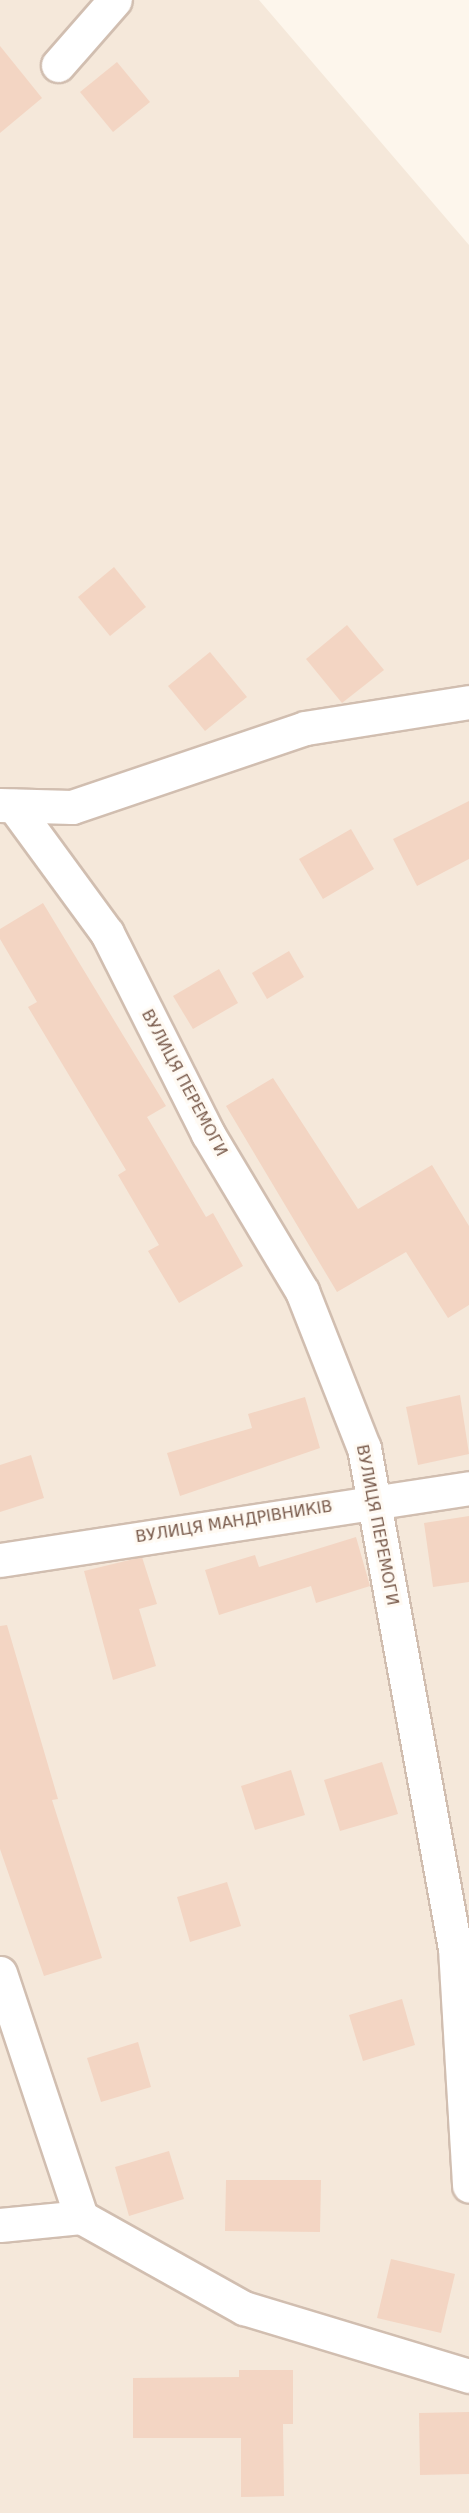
<!DOCTYPE html>
<meta charset="utf-8">
<style>
body{margin:0}
#map{position:relative;width:469px;height:2513px;overflow:hidden;background:#fdf6ec;font-family:"DejaVu Sans",sans-serif}
div>[style]{position:absolute}
.residential>*{inset:0;background:#f5e8da}
.building>*{inset:0;background:#f3d5c3}
.roads{filter:drop-shadow(2px 0 #d1beb0) drop-shadow(-2px 0 #d1beb0) drop-shadow(0 2px #d1beb0) drop-shadow(0 -2px #d1beb0)}
.street>*{height:33px;margin:-16.5px;padding:0 16.5px;transform-origin:16.5px;border-radius:16.5px;background:#fff}
span{translate:-50% -50%;white-space:nowrap;text-align:center;line-height:1.15;-webkit-text-stroke:6px #fffaf3;paint-order:stroke}
.street-label{font-size:16px;color:#7a5c4d}
</style>
<div id="map">
<div class="residential">
<i style="clip-path:polygon(0 0,259px 0,469px 245px,469px 2513px,0 2513px)"></i>
</div>
<div class="building">
<i style="clip-path:polygon(0 46px,42px 98px,0 133px)"></i>
<i style="clip-path:polygon(117px 62px,150px 102px,113px 132px,80px 92px)"></i>
<i style="clip-path:polygon(114px 567px,146px 607px,110px 636px,78px 597px)"></i>
<i style="clip-path:polygon(347px 625px,384px 670px,342px 703px,306px 659px)"></i>
<i style="clip-path:polygon(210px 652px,247px 697px,205px 731px,168px 686px)"></i>
<i style="clip-path:polygon(469px 801px,469px 859px,417px 886px,393px 839px)"></i>
<i style="clip-path:polygon(351px 829px,374px 869px,323px 899px,299px 859px)"></i>
<i style="clip-path:polygon(43px 903px,166px 1106px,147px 1117px,206px 1217px,213px 1213px,243px 1266px,179px 1303px,148px 1251px,159px 1245px,118px 1175px,126px 1170px,28px 1007px,37px 1002px,0 939px,0 929px)"></i>
<i style="clip-path:polygon(289px 951px,304px 977px,267px 999px,252px 973px)"></i>
<i style="clip-path:polygon(219px 969px,238px 1003px,193px 1029px,173px 996px)"></i>
<i style="clip-path:polygon(273px 1078px,358px 1209px,432px 1165px,469px 1226px,469px 1305px,448px 1318px,406px 1252px,337px 1292px,226px 1106px)"></i>
<i style="clip-path:polygon(460px 1395px,469px 1454px,418px 1465px,406px 1407px)"></i>
<i style="clip-path:polygon(305px 1397px,320px 1448px,180px 1496px,167px 1453px,252px 1428px,248px 1414px)"></i>
<i style="clip-path:polygon(31px 1455px,44px 1498px,0 1512px,0 1465px)"></i>
<i style="clip-path:polygon(469px 1516px,469px 1582px,433px 1587px,424px 1523px)"></i>
<i style="clip-path:polygon(356px 1537px,370px 1586px,316px 1603px,311px 1586px,219px 1615px,205px 1570px,255px 1555px,259px 1567px)"></i>
<i style="clip-path:polygon(142px 1557px,157px 1604px,139px 1609px,156px 1666px,113px 1680px,84px 1571px)"></i>
<i style="clip-path:polygon(7px 1625px,58px 1799px,52px 1800px,102px 1958px,44px 1976px,0 1849px,0 1626px)"></i>
<i style="clip-path:polygon(382px 1762px,398px 1814px,340px 1831px,324px 1780px)"></i>
<i style="clip-path:polygon(291px 1770px,305px 1815px,255px 1830px,241px 1786px)"></i>
<i style="clip-path:polygon(227px 1882px,241px 1926px,190px 1942px,177px 1897px)"></i>
<i style="clip-path:polygon(402px 1999px,415px 2045px,363px 2061px,349px 2015px)"></i>
<i style="clip-path:polygon(138px 2042px,151px 2087px,101px 2102px,87px 2058px)"></i>
<i style="clip-path:polygon(169px 2151px,184px 2199px,129px 2216px,115px 2167px)"></i>
<i style="clip-path:polygon(226px 2180px,321px 2180px,320px 2232px,225px 2231px)"></i>
<i style="clip-path:polygon(391px 2259px,455px 2274px,441px 2333px,377px 2318px)"></i>
<i style="clip-path:polygon(239px 2370px,293px 2370px,293px 2424px,283px 2424px,284px 2496px,241px 2497px,241px 2438px,133px 2438px,133px 2378px,239px 2377px)"></i>
<i style="clip-path:polygon(469px 2412px,469px 2474px,420px 2475px,419px 2413px)"></i>
</div>
<div class="roads">
<div class="street">
<i style="left:58px;top:65px;width:86px;rotate:-48.8deg"></i>
<i style="left:0;top:805px;width:72px;rotate:1.6deg"></i>
<i style="left:72px;top:807px;width:246px;rotate:-18.7deg"></i>
<i style="left:305px;top:728px;width:166px;rotate:-9deg"></i>
<i style="left:14px;top:806px;width:157px;rotate:53.8deg"></i>
<i style="left:107px;top:933px;width:225px;rotate:63.3deg"></i>
<i style="left:208px;top:1134px;width:183px;rotate:59.1deg"></i>
<i style="left:302px;top:1291px;width:169px;rotate:68.5deg"></i>
<i style="left:364px;top:1448px;width:508px;rotate:79.69deg"></i>
<i style="left:455px;top:1948px;width:238px;rotate:86.6deg"></i>
<i style="left:0;top:1560px;width:474px;rotate:-8.7deg"></i>
<i style="left:0;top:1973px;width:257px;rotate:71.6deg"></i>
<i style="left:0;top:2225px;width:81px;rotate:-5.6deg"></i>
<i style="left:81px;top:2217px;width:187px;rotate:29.2deg"></i>
<i style="left:244px;top:2308px;width:235px;rotate:16.8deg"></i>
</div>
</div>
<div class="street-label">
<span style="left:184px;top:1083px;rotate:62deg">ВУЛИЦЯ ПЕРЕМОГИ</span>
<span style="left:234px;top:1522px;rotate:-9deg">ВУЛИЦЯ МАНДРІВНИКІВ</span>
<span style="left:377px;top:1525px;rotate:79deg">ВУЛИЦЯ ПЕРЕМОГИ</span>
</div>
</div>
